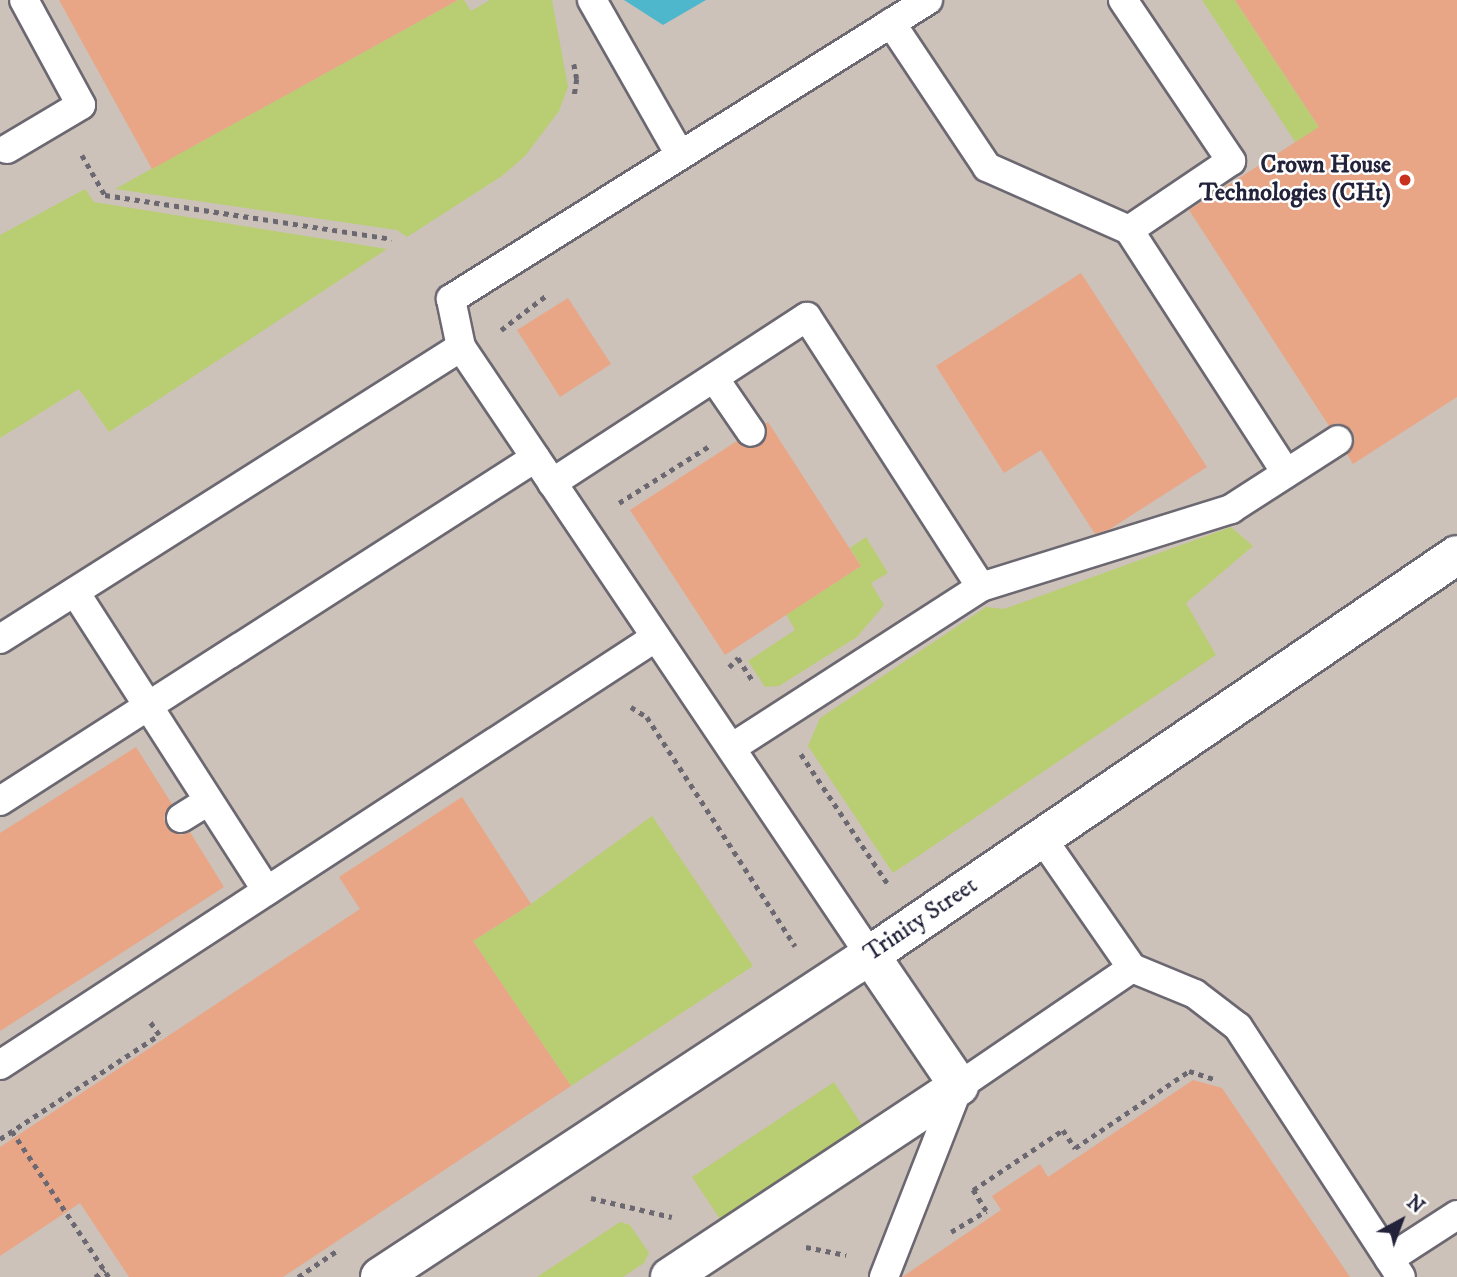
<!DOCTYPE html>
<style>
body{margin:0}
#map{position:relative;width:1457px;height:1277px;overflow:hidden;background:#f5ead6;font-family:"IM FELL DW Pica",serif}
div>[style]{position:absolute}
.industrial>*{inset:0;background:#ccc2b9}
.green>*{inset:0;background:#b9ce72}
.water>*{inset:0;background:#4eb7cc}
.building>*{inset:0;background:#e8a686}
.path>*{height:4.5px;margin-top:-2.25px;transform-origin:0;background:repeating-linear-gradient(90deg,#6c6871 0 5px,transparent 0 10px)}
.roads{filter:drop-shadow(2px 0 #6c6871) drop-shadow(-2px 0 #6c6871) drop-shadow(0 2px #6c6871) drop-shadow(0 -2px #6c6871)}
.lane>*{height:28px;margin:-14px;padding:0 14px;transform-origin:14px;border-radius:14px;background:#fff}
.street>*{height:38px;margin:-19px;padding:0 19px;transform-origin:19px;border-radius:19px;background:#fff}
.dots>*{width:19px;height:19px;translate:-50% -50%;box-sizing:border-box;border:4px solid #fff;border-radius:50%}
span{translate:-50% -50%;white-space:nowrap;text-align:center;line-height:1.15;-webkit-text-stroke:5px #fff;paint-order:stroke}
.poi-label{font-size:24px;color:#22223b;font-weight:700}
.right{translate:-100% -50%;text-align:right}
.street-label{font-size:24px;color:#22223b}
.north{position:absolute;left:1366px;top:1186px;width:70px;height:70px;-webkit-text-stroke:5px #fff;paint-order:stroke;rotate:41deg;font-size:19px;font-weight:700;line-height:28px;text-align:center;color:#22223b}
.north::after{content:'';display:block;margin:auto;width:24px;height:32px;background:#22223b;clip-path:polygon(50% 0,100% 100%,50% 72%,0 100%)}
</style>
<div id="map">
<div class="industrial">
<i style="clip-path:polygon(0 0,1457px 0,1457px 1277px,0 1277px)"></i>
</div>
<div class="green">
<i style="clip-path:polygon(458px 0,464px 0,471px 11px,490px 0,552px 0,568px 87px,559px 111px,525px 156px,502px 176px,407px 237px,397px 230px,115px 189px)"></i>
<i style="clip-path:polygon(1202px 0,1235px 0,1394px 241px,1371px 257px)"></i>
<i style="clip-path:polygon(85px 189px,94px 202px,387px 249px,109px 432px,79px 389px,0 438px,0 235px)"></i>
<i style="clip-path:polygon(1231px 527px,1253px 546px,1186px 603px,1216px 655px,893px 873px,808px 746px,820px 718px,986px 607px,1004px 609px)"></i>
<i style="clip-path:polygon(866px 537px,888px 573px,871px 583px,884px 605px,857px 637px,779px 686px,765px 687px,748px 661px,795px 630px,786px 614px,861px 566px,850px 548px)"></i>
<i style="clip-path:polygon(652px 816px,753px 966px,571px 1086px,473px 941px,531px 904px)"></i>
<i style="clip-path:polygon(834px 1082px,862px 1125px,720px 1219px,692px 1177px)"></i>
<i style="clip-path:polygon(620px 1222px,630px 1225px,649px 1253px,644px 1263px,623px 1277px,537px 1277px)"></i>
</div>
<div class="water">
<i style="clip-path:polygon(624px 0,706px 0,663px 25px)"></i>
</div>
<div class="building">
<i style="clip-path:polygon(59px 0,458px 0,152px 169px)"></i>
<i style="clip-path:polygon(1235px 0,1457px 0,1457px 397px,1353px 464px,1347px 454px,1355px 440px,1352px 430px,1338px 423px,1329px 426px,1189px 210px,1319px 127px)"></i>
<i style="clip-path:polygon(1081px 273px,1207px 467px,1110px 529px,1095px 534px,1041px 450px,1004px 473px,936px 366px)"></i>
<i style="clip-path:polygon(568px 298px,611px 364px,560px 397px,517px 330px)"></i>
<i style="clip-path:polygon(768px 422px,861px 566px,725px 655px,630px 510px,737px 441px,744px 447px,760px 446px,766px 439px,765px 424px)"></i>
<i style="clip-path:polygon(136px 747px,172px 804px,164px 818px,167px 827px,181px 835px,190px 832px,224px 887px,0 1031px,0 833px)"></i>
<i style="clip-path:polygon(462px 797px,531px 904px,473px 941px,571px 1086px,283px 1277px,129px 1277px,80px 1203px,0 1256px,0 1147px,360px 909px,339px 877px)"></i>
<i style="clip-path:polygon(1193px 1080px,1222px 1088px,1350px 1277px,902px 1277px,1001px 1210px,992px 1196px,1040px 1164px,1048px 1177px)"></i>
</div>
<div class="path">
<i style="left:574px;top:64px;width:15px;rotate:79deg"></i>
<i style="left:577px;top:79px;width:18px;rotate:99deg"></i>
<i style="left:82px;top:155px;width:46px;rotate:60.1deg"></i>
<i style="left:105px;top:195px;width:290px;rotate:8.7deg"></i>
<i style="left:501px;top:330px;width:58px;rotate:-37.3deg"></i>
<i style="left:619px;top:503px;width:107px;rotate:-32.3deg"></i>
<i style="left:729px;top:667px;width:13px;rotate:-45deg"></i>
<i style="left:738px;top:658px;width:27px;rotate:57deg"></i>
<i style="left:631px;top:707px;width:19px;rotate:32deg"></i>
<i style="left:647px;top:717px;width:273px;rotate:57.1deg"></i>
<i style="left:801px;top:754px;width:156px;rotate:56.2deg"></i>
<i style="left:12px;top:1131px;width:175px;rotate:56.4deg"></i>
<i style="left:0;top:1139px;width:190px;rotate:-33.2deg"></i>
<i style="left:159px;top:1035px;width:16px;rotate:-125deg"></i>
<i style="left:591px;top:1198px;width:83px;rotate:13.2deg"></i>
<i style="left:951px;top:1232px;width:41px;rotate:-31deg"></i>
<i style="left:986px;top:1211px;width:25px;rotate:-122deg"></i>
<i style="left:973px;top:1190px;width:108px;rotate:-33.7deg"></i>
<i style="left:1063px;top:1130px;width:22px;rotate:56deg"></i>
<i style="left:1075px;top:1148px;width:138px;rotate:-34deg"></i>
<i style="left:1189px;top:1071px;width:29px;rotate:18deg"></i>
<i style="left:806px;top:1247px;width:41px;rotate:11.3deg"></i>
<i style="left:95px;top:1277px;width:12px;rotate:-35deg"></i>
<i style="left:298px;top:1277px;width:48px;rotate:-34deg"></i>
</div>
<div class="roads">
<div class="lane">
<i style="left:592px;top:0;width:178px;rotate:60.4deg"></i>
<i style="left:1123px;top:0;width:194px;rotate:56.1deg"></i>
<i style="left:1231px;top:161px;width:123px;rotate:145.9deg"></i>
<i style="left:891px;top:23px;width:173px;rotate:56.3deg"></i>
<i style="left:987px;top:167px;width:155px;rotate:23.9deg"></i>
<i style="left:1129px;top:230px;width:289px;rotate:57.1deg"></i>
<i style="left:7px;top:149px;width:86px;rotate:-30.7deg"></i>
<i style="left:81px;top:105px;width:119px;rotate:-118.5deg"></i>
<i style="left:714px;top:378px;width:65px;rotate:55.6deg"></i>
<i style="left:552px;top:483px;width:304px;rotate:-33.1deg"></i>
<i style="left:807px;top:317px;width:321px;rotate:57.2deg"></i>
<i style="left:981px;top:587px;width:297px;rotate:147.2deg"></i>
<i style="left:981px;top:587px;width:262px;rotate:-17.3deg"></i>
<i style="left:1231px;top:509px;width:127px;rotate:-32.8deg"></i>
<i style="left:75px;top:592px;width:355px;rotate:57.3deg"></i>
<i style="left:0;top:639px;width:546px;rotate:-32.35deg"></i>
<i style="left:0;top:801px;width:636px;rotate:-32.66deg"></i>
<i style="left:181px;top:818px;width:32px;rotate:-32deg"></i>
<i style="left:870px;top:955px;width:733px;rotate:-123.93deg"></i>
<i style="left:461px;top:347px;width:49px;rotate:-101.8deg"></i>
<i style="left:451px;top:299px;width:563px;rotate:-32.08deg"></i>
<i style="left:1132px;top:968px;width:68px;rotate:22.4deg"></i>
<i style="left:1195px;top:994px;width:54px;rotate:37.5deg"></i>
<i style="left:1238px;top:1027px;width:298px;rotate:56.9deg"></i>
<i style="left:0;top:1065px;width:783px;rotate:-33.12deg"></i>
<i style="left:1389px;top:1259px;width:81px;rotate:-32.9deg"></i>
<i style="left:884px;top:1277px;width:205px;rotate:-68.6deg"></i>
<i style="left:959px;top:1086px;width:209px;rotate:-34.3deg"></i>
<i style="left:1132px;top:968px;width:158px;rotate:-124.7deg"></i>
</div>
<div class="street">
<i style="left:380px;top:1277px;width:586px;rotate:-33.31deg"></i>
<i style="left:870px;top:955px;width:710px;rotate:-34.27deg"></i>
<i style="left:670px;top:1277px;width:346px;rotate:-33.5deg"></i>
<i style="left:959px;top:1086px;width:158px;rotate:-124.2deg"></i>
</div>
</div>
<div class="dots">
<i style="left:1405px;top:180px;background:#c8321e"></i>
</div>
<div class="poi-label">
<span class="right" style="left:1391px;top:180px">Crown House<br>Technologies (CHt)</span>
</div>
<div class="street-label">
<span style="left:921px;top:920px;rotate:-34deg">Trinity Street</span>
</div>
<div class="north">N</div>
</div>
